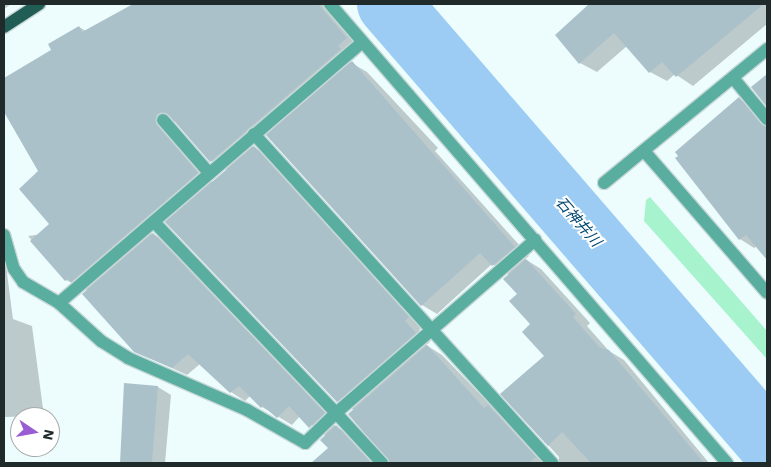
<!DOCTYPE html>
<meta charset="utf-8">
<style>
body{margin:0}
#map{position:relative;width:771px;height:467px;overflow:hidden;background:#edfdfe;font-family:"Work Sans","Noto Sans JP",sans-serif}
div>[style]{position:absolute}
.green>*{inset:0;background:#a7f3cd}
.shadow>*{inset:0;background:#0003}
.river>*{height:64px;margin:-32px;padding:0 32px;transform-origin:32px;border-radius:32px;background:#9cccf4}
.building>*{inset:0;background:#abc1ca}
.roads{filter:drop-shadow(1px 0 #c8d7d8) drop-shadow(-1px 0 #c8d7d8) drop-shadow(0 1px #c8d7d8) drop-shadow(0 -1px #c8d7d8)}
.service>*{height:12px;margin:-6px;padding:0 6px;transform-origin:6px;border-radius:6px;background:#5aaea0}
.minor>*{height:12px;margin:-6px;padding:0 6px;transform-origin:6px;border-radius:6px;background:#5aaea0}
.primary>*{height:12px;margin:-6px;padding:0 6px;transform-origin:6px;border-radius:6px;background:#205d54}
span{translate:-50% -50%;white-space:nowrap;text-align:center;line-height:1.15;-webkit-text-stroke:4px #fff;paint-order:stroke}
.water-label{font-size:15px;color:#014771;font-style:italic}
.frame{position:absolute;inset:0;border:5px solid #202a2b;pointer-events:none}
.north{position:absolute;left:10px;top:407px;width:50px;height:50px;box-sizing:border-box;background:#fff;border:1px solid #a6aaaa;border-radius:50%;rotate:102deg;font-size:14px;font-weight:700;line-height:20px;text-align:center;color:#202a2b}
.north::after{content:'';display:block;margin:auto;width:18px;height:22px;background:#9a5cd3;clip-path:polygon(50% 0,100% 100%,50% 72%,0 100%)}
</style>
<div id="map">
<div class="green">
<i style="clip-path:polygon(650px 197px,767px 331px,767px 359px,644px 221px,646px 200px)"></i>
</div>
<div class="shadow">
<i style="clip-path:polygon(4px 4px,11px 4px,4px 9px)"></i>
<i style="clip-path:polygon(evenodd,135px 4px,182px 4px,189px 15px,204px 4px,324px 4px,361px 47px,352px 55px,355px 58px,350px 62px,367px 72px,438px 148px,435px 151px,529px 256px,525px 259px,541px 269px,590px 323px,587px 326px,609px 351px,624px 360px,709px 463px,559px 463px,559px 457px,502px 394px,546px 356px,509px 275px,492px 264px,437px 314px,422px 305px,267px 134px,252px 146px,269px 156px,423px 326px,419px 330px,430px 342px,426px 345px,442px 355px,547px 463px,389px 463px,389px 457px,354px 410px,337px 401px,166px 221px,151px 233px,167px 242px,338px 421px,334px 425px,350px 435px,377px 463px,328px 463px,321px 456px,330px 448px,326px 436px,300px 416px,292px 425px,262px 407px,250px 396px,245px 401px,231px 392px,200px 364px,187px 375px,135px 351px,88px 291px,66px 280px,28px 236px,58px 232px,40px 172px,4px 109px,4px 79px,53px 50px,79px 27px,86px 31px,135px 4px,172px 121px,177px 122px,211px 161px,227px 170px,213px 183px,171px 135px,172px 121px)"></i>
<i style="clip-path:polygon(590px 4px,767px 4px,767px 24px,693px 86px,675px 74px,667px 81px,650px 72px,627px 46px,597px 72px,580px 63px)"></i>
<i style="clip-path:polygon(739px 99px,753px 107px,767px 124px,767px 259px,757px 246px,754px 248px,740px 239px,677px 159px)"></i>
<i style="clip-path:polygon(4px 250px,13px 319px,32px 326px,44px 416px,4px 417px)"></i>
<i style="clip-path:polygon(125px 384px,158px 387px,171px 395px,165px 463px,121px 463px)"></i>
</div>
<div class="river">
<i style="left:389px;top:4px;width:578px;rotate:49.14deg"></i>
</div>
<div class="building">
<i style="clip-path:polygon(133px 4px,318px 4px,347px 38px,338px 46px,341px 49px,210px 162px,169px 115px,157px 114px,157px 125px,198px 173px,71px 282px,68px 279px,65px 281px,30px 241px,49px 224px,19px 189px,38px 171px,4px 112px,4px 78px,51px 50px,48px 44px,79px 26px,82px 32px)"></i>
<i style="clip-path:polygon(589px 4px,764px 4px,676px 77px,662px 62px,649px 73px,614px 33px,579px 64px,555px 35px)"></i>
<i style="clip-path:polygon(352px 61px,515px 247px,492px 266px,480px 253px,421px 306px,266px 135px)"></i>
<i style="clip-path:polygon(767px 74px,767px 107px,751px 87px)"></i>
<i style="clip-path:polygon(739px 97px,761px 124px,767px 127px,767px 260px,746px 235px,739px 240px,675px 158px,678px 156px,675px 152px)"></i>
<i style="clip-path:polygon(254px 146px,409px 317px,405px 321px,416px 333px,337px 402px,165px 222px)"></i>
<i style="clip-path:polygon(153px 233px,325px 413px,309px 428px,289px 406px,277px 418px,263px 406px,261px 408px,239px 386px,230px 393px,188px 354px,172px 368px,134px 352px,82px 294px)"></i>
<i style="clip-path:polygon(526px 259px,576px 314px,573px 317px,600px 348px,609px 350px,704px 463px,591px 463px,562px 432px,548px 446px,500px 394px,544px 356px,522px 332px,530px 324px,509px 301px,517px 294px,503px 279px)"></i>
<i style="clip-path:polygon(427px 345px,484px 408px,488px 405px,536px 457px,529px 463px,390px 463px,348px 414px)"></i>
<i style="clip-path:polygon(124px 383px,158px 386px,152px 463px,120px 463px)"></i>
<i style="clip-path:polygon(336px 425px,371px 463px,311px 463px,328px 448px,320px 440px)"></i>
</div>
<div class="roads">
<div class="service">
<i style="left:163px;top:120px;width:70px;rotate:49deg"></i>
<i style="left:645px;top:152px;width:186px;rotate:49.1deg"></i>
</div>
<div class="minor">
<i style="left:330px;top:4px;width:607px;rotate:49.14deg"></i>
<i style="left:734px;top:79px;width:52px;rotate:50.5deg"></i>
<i style="left:254px;top:134px;width:444px;rotate:47.8deg"></i>
<i style="left:604px;top:183px;width:211px;rotate:-39.4deg"></i>
<i style="left:155px;top:223px;width:262px;rotate:46.4deg"></i>
<i style="left:336px;top:413px;width:264px;rotate:-41deg"></i>
<i style="left:4px;top:235px;width:35px;rotate:74deg"></i>
<i style="left:14px;top:269px;width:16px;rotate:55deg"></i>
<i style="left:23px;top:282px;width:42px;rotate:30.3deg"></i>
<i style="left:59px;top:303px;width:57px;rotate:42.1deg"></i>
<i style="left:101px;top:341px;width:32px;rotate:32deg"></i>
<i style="left:128px;top:358px;width:130px;rotate:23.6deg"></i>
<i style="left:247px;top:410px;width:67px;rotate:29.6deg"></i>
<i style="left:305px;top:443px;width:43px;rotate:-44.1deg"></i>
<i style="left:336px;top:413px;width:68px;rotate:47.4deg"></i>
<i style="left:59px;top:303px;width:400px;rotate:-40.7deg"></i>
</div>
<div class="primary">
<i style="left:4px;top:27px;width:42px;rotate:-33.3deg"></i>
</div>
</div>
<div class="water-label">
<span style="left:578px;top:222px;rotate:49deg">石神井川</span>
</div>
<div class="frame"></div>
<div class="north">N</div>
</div>
